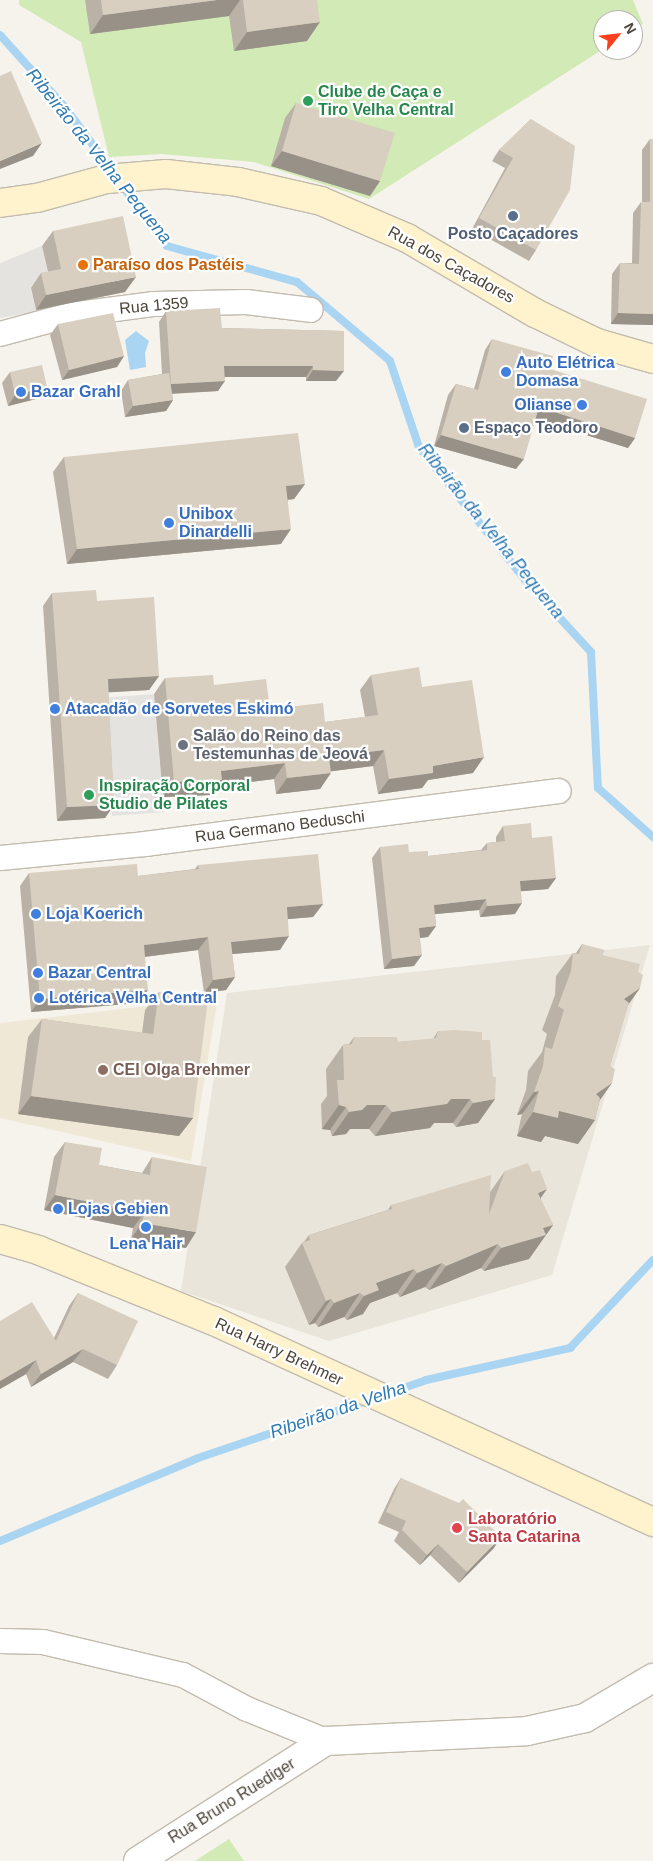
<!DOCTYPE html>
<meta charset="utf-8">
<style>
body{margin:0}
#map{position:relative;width:653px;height:1861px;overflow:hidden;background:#f6f3ec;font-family:Helvetica,sans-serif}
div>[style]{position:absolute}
.residential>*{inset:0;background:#eae5da}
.education>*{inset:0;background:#efe8d6}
.green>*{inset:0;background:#d2eab5}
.parking>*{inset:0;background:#e5e3e0}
.water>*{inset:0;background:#a9d4f2}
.stream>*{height:8px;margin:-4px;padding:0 4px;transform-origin:4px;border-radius:4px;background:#a9d4f2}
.roads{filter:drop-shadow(1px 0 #c2bbae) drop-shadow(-1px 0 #c2bbae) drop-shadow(0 1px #c2bbae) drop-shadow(0 -1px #c2bbae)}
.minor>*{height:24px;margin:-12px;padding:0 12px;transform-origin:12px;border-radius:12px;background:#fff}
.tertiary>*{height:28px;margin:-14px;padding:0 14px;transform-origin:14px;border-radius:14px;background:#fff}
.secondary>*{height:28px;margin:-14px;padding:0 14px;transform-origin:14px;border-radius:14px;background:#fff3cd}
.wall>*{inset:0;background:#bab2a6}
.shaded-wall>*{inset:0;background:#979187}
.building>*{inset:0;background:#d8cfc1}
.dots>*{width:14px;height:14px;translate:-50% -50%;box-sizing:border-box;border:2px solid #fff;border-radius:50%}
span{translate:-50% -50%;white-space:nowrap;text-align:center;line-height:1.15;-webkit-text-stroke:4.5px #fff;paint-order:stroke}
.leisure-label{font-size:16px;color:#27864d;font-weight:700}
.left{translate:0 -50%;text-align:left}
.service-label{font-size:16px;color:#4e5e75;font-weight:700}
.food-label{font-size:16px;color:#c56008;font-weight:700}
.street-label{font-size:16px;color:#4b4439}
.shop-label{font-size:16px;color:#366cbe;font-weight:700}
.right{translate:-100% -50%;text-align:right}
.worship-label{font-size:16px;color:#5b616d;font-weight:700}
.education-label{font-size:16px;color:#785e54;font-weight:700}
.health-label{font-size:16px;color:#be3a42;font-weight:700}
.water-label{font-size:18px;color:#2e7ab2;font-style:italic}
.north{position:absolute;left:593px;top:10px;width:50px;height:50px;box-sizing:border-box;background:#fff;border:1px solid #b7b4b0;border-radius:50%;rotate:61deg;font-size:14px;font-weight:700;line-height:20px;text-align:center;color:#4b4439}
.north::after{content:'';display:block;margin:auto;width:18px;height:22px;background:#fc3f1d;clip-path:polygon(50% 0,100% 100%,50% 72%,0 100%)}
</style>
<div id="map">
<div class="residential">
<i style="clip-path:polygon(650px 945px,552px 1275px,329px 1341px,181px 1291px,227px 993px)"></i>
</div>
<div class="education">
<i style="clip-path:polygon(218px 998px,191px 1161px,0 1118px,0 1023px)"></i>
</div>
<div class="green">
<i style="clip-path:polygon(19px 0,633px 0,643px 24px,633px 30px,633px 20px,603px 20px,603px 49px,369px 199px,254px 162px,162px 154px,109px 157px,81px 42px,19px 5px)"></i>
<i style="clip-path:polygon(229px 1839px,244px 1861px,195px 1861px)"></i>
</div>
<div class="parking">
<i style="clip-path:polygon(42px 246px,50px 284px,31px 289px,36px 312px,0 318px,0 263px)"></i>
<i style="clip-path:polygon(154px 694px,164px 812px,112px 816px,103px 698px)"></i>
</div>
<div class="water">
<i style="clip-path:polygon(136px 331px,149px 341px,145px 353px,146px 367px,130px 370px,125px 340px)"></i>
</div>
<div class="stream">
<i style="left:0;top:35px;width:96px;rotate:48deg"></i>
<i style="left:64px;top:106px;width:82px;rotate:53.4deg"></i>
<i style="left:121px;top:184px;width:77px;rotate:53.4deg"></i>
<i style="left:167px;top:246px;width:135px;rotate:15.5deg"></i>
<i style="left:297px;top:282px;width:122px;rotate:40.3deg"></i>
<i style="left:390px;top:361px;width:91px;rotate:71.4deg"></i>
<i style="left:419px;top:447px;width:170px;rotate:51.4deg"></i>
<i style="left:525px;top:580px;width:98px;rotate:47.5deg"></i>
<i style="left:591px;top:652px;width:136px;rotate:87.1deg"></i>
<i style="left:598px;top:788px;width:74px;rotate:41.7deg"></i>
<i style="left:389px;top:1393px;width:39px;rotate:-19deg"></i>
<i style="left:426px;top:1380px;width:148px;rotate:-12.5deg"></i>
<i style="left:570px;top:1348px;width:121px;rotate:-46.7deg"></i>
<i style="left:0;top:1541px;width:215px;rotate:-22.7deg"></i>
<i style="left:198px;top:1458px;width:181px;rotate:-18.7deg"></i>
</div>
<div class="roads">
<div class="minor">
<i style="left:0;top:334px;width:73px;rotate:-15.2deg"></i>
<i style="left:70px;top:315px;width:85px;rotate:-7.5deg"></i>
<i style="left:154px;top:304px;width:92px;rotate:-1.2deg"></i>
<i style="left:246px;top:302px;width:65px;rotate:7deg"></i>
<i style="left:0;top:858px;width:146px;rotate:-5.5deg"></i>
<i style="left:145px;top:844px;width:417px;rotate:-7.3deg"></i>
<i style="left:0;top:1641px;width:43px;rotate:1.3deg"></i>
<i style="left:43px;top:1642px;width:144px;rotate:13.3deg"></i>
<i style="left:183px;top:1675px;width:72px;rotate:28deg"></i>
<i style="left:247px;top:1709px;width:85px;rotate:22.1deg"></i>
</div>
<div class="tertiary">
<i style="left:138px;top:1861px;width:223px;rotate:-32.6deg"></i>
<i style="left:326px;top:1741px;width:201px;rotate:-2.8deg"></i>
<i style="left:527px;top:1731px;width:59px;rotate:-12.6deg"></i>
<i style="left:585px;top:1718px;width:79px;rotate:-30.5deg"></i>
</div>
<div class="secondary">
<i style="left:0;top:203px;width:37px;rotate:-8deg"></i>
<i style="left:37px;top:198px;width:73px;rotate:-15.2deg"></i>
<i style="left:107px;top:179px;width:59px;rotate:-4.8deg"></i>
<i style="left:166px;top:174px;width:72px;rotate:6.3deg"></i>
<i style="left:238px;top:182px;width:85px;rotate:12.9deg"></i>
<i style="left:321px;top:201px;width:94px;rotate:23.3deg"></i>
<i style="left:407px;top:238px;width:148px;rotate:30.4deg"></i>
<i style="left:535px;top:313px;width:69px;rotate:25.8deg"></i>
<i style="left:597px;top:343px;width:58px;rotate:15.9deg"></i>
<i style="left:0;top:1239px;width:40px;rotate:16deg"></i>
<i style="left:38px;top:1250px;width:190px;rotate:22deg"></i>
<i style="left:214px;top:1321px;width:483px;rotate:24.6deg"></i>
</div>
</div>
<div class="wall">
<i style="clip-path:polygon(85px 0,317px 0,307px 41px,234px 51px,229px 16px,90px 34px)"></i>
<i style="clip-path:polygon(296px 103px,380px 181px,370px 196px,271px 166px,285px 118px)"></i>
<i style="clip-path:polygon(531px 119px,536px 250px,529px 261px,472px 229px,505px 168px,492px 161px,499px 150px)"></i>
<i style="clip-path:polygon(650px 139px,653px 139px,653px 325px,611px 324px,612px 274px,620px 263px,632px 263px,633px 213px,641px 202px,642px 202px,642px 150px)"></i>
<i style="clip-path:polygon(53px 231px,125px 292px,36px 310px,31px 288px,41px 273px,48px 272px,42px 246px)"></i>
<i style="clip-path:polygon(166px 311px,222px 328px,344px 331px,336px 381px,306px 381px,306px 377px,225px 377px,218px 391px,172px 394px,173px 400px,166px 411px,125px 417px,121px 391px,128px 380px,162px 374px,159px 322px)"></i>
<i style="clip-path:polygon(58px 324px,124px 356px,117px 367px,62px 380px,50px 335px)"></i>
<i style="clip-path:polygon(492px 339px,550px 369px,635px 438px,628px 448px,535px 419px,516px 469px,434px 446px,448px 395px,456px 384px,474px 389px,485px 350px)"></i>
<i style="clip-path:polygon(10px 372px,47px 387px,40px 398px,8px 406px,2px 383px)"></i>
<i style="clip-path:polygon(64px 457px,305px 484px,294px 499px,288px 500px,281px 544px,67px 564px,53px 472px)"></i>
<i style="clip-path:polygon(52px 593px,97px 601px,159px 676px,149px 690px,108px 692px,114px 805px,105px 818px,57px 821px,43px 606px)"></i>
<i style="clip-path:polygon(371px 675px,422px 687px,473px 773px,428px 780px,422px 788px,378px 794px,373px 766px,331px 771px,320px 789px,276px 794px,274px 779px,218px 786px,211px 795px,163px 797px,154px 694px,165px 678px,214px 685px,270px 709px,325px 722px,365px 717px,360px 690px)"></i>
<i style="clip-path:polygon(503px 826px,532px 838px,556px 878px,548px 889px,521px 891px,515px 914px,480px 917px,479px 910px,435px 914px,436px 926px,428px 937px,420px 938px,414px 966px,384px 969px,372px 858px,380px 847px,428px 856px,481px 850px,487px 843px,496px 842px,496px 837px)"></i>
<i style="clip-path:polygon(198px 865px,323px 904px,313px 917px,288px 919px,280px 950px,232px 954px,235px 977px,226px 990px,204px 993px,198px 950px,145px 957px,139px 1003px,31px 1012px,20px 886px,29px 873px,138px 876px,195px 869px)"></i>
<i style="clip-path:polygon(582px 944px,602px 955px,638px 972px,640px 988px,628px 1005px,610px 1066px,612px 1083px,600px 1099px,595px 1120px,578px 1144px,545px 1136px,541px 1142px,517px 1136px,522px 1114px,517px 1115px,526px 1090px,528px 1071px,542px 1052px,547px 1034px,542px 1030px,555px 995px,556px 976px,573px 953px,576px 953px)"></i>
<i style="clip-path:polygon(159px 992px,193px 1118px,179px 1136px,18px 1114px,28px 1037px,42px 1019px,142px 1033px,145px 1010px)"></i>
<i style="clip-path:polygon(438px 1031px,482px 1040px,495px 1099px,478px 1123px,456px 1127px,453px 1123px,434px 1123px,430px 1128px,375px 1136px,369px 1129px,350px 1129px,346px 1134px,332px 1136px,330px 1130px,322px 1129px,321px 1104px,327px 1096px,326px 1069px,343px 1045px,349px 1044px,354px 1037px,398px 1042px,433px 1039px)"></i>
<i style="clip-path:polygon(65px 1142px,99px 1165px,142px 1173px,152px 1157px,186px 1248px,131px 1239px,133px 1228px,44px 1210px,54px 1157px)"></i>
<i style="clip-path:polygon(505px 1171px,540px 1198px,553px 1225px,529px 1259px,484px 1271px,481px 1268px,429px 1290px,425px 1287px,400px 1297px,397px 1293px,370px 1303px,363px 1314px,347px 1320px,344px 1317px,318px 1327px,315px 1323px,309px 1325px,285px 1267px,302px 1243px,304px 1242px,309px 1235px,388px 1210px,391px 1205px,490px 1192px)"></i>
<i style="clip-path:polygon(78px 1293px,117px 1365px,108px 1379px,73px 1362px,31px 1387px,26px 1374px,0 1389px,0 1321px,54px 1338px,69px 1306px)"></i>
<i style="clip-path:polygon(401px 1478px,494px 1548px,459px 1583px,430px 1555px,420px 1565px,394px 1541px,399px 1532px,378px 1523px,394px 1489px)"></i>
</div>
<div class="shaded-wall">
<i style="clip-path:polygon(217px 0,240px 0,229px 16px,90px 34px,103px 15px)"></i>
<i style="clip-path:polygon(320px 22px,307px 41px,234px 51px,247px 32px)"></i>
<i style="clip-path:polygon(42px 143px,33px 156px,0 169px,0 161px)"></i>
<i style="clip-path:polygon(282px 151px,380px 181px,370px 196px,271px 166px)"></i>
<i style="clip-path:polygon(136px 277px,125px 292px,36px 310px,46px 295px)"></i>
<i style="clip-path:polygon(618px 313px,653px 314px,653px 325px,611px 324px)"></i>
<i style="clip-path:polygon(124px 356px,117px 367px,62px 380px,69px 370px)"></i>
<i style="clip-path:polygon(224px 366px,313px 366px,306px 377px,217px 377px)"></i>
<i style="clip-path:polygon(313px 370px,344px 371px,336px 381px,306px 381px)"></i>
<i style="clip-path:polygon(225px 381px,218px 391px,163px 394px,171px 384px)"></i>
<i style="clip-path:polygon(47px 387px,40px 398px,8px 406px,15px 395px)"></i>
<i style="clip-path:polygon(173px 400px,166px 411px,125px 417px,133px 406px)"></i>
<i style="clip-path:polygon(539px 407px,635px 438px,628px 448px,531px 418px)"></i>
<i style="clip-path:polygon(441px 435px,524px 459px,516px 469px,434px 446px)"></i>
<i style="clip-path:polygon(305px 484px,294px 499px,275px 501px,286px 486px)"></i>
<i style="clip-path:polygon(291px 529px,281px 544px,67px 564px,77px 549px)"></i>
<i style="clip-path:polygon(159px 676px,149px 690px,98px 693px,108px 679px)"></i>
<i style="clip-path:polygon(384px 750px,373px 766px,318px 773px,329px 757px)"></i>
<i style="clip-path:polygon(484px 757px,473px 773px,428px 780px,422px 788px,378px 794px,389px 779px,433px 766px)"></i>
<i style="clip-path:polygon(285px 763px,274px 779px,218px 786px,211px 795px,163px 797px,174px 782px,221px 771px)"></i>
<i style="clip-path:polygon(331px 773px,320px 789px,276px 794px,287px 778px)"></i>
<i style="clip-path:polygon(114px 805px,105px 818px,57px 821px,67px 807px)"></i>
<i style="clip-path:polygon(556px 878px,548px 889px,513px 892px,520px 881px)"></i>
<i style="clip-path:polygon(486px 899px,479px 910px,426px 915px,434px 905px)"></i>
<i style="clip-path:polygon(522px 903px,515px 914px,480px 917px,487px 906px)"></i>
<i style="clip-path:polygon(323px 904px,313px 917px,277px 920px,287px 907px)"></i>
<i style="clip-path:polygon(436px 926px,428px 937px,411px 939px,419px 928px)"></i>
<i style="clip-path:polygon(289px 936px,280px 950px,221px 955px,231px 942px)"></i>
<i style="clip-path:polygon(208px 937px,198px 950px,135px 958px,144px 945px)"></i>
<i style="clip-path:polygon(422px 955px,414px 966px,384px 969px,392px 959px)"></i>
<i style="clip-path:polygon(235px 977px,226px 990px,204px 993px,213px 980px)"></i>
<i style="clip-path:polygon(640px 988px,623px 1012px,624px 999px)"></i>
<i style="clip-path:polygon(148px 990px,139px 1003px,31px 1012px,40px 999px)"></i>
<i style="clip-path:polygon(612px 1083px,595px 1107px,595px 1120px,578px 1144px,545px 1136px,541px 1142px,517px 1136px,533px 1112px,559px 1111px,596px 1094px)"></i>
<i style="clip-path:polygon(539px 1091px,522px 1114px,517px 1115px,534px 1092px)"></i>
<i style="clip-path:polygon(31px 1096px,193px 1118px,179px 1136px,18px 1114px)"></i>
<i style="clip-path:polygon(451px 1099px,470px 1099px,453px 1123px,434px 1123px,430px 1128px,375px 1136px,392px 1112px)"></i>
<i style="clip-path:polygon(495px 1099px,478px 1123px,456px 1127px,473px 1103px)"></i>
<i style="clip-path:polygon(339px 1105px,346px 1107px,330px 1130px,322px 1129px)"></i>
<i style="clip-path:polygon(367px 1105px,386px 1105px,369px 1129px,350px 1129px,346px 1134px,332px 1136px,349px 1112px)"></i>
<i style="clip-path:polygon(547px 1189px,531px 1212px,538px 1193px)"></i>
<i style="clip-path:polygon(55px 1195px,144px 1213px,133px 1228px,44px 1210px)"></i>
<i style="clip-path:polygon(142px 1223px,196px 1232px,186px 1248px,131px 1239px)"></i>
<i style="clip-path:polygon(553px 1225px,529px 1259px,484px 1271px,501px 1248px,543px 1228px)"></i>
<i style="clip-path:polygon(498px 1244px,481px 1268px,429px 1290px,446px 1266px)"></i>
<i style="clip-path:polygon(442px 1263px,425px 1287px,400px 1297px,417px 1273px)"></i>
<i style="clip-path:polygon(414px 1269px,397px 1293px,370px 1303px,363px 1314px,347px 1320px,364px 1296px,376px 1283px)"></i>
<i style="clip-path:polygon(360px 1293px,344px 1317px,318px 1327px,334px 1303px)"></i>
<i style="clip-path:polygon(331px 1299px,315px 1323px,309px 1325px,326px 1301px)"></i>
<i style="clip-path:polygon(83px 1349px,73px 1362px,31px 1387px,41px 1374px)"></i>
<i style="clip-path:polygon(36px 1360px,26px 1374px,0 1389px,0 1381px)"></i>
<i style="clip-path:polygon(501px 1537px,494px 1548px,459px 1583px,467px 1572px)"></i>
<i style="clip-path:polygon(438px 1544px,430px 1555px,420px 1565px,427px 1555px)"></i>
</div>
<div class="building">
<i style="clip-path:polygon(101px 0,217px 0,103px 15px)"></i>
<i style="clip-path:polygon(243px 0,317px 0,320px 22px,247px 32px)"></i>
<i style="clip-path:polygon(11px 71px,42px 143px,0 161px,0 76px)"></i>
<i style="clip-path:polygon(296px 103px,395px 133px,380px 181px,282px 151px)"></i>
<i style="clip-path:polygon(531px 119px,575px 146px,570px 190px,536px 250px,479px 218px,513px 158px,499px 150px)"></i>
<i style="clip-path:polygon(650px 139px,653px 139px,653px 314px,618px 313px,620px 263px,639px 264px,641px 202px,650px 202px)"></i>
<i style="clip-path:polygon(123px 216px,136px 277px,46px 295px,41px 273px,61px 269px,53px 231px)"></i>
<i style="clip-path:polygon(220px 308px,222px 328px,344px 331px,344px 371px,313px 370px,313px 366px,224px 366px,225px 381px,171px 384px,166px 311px)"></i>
<i style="clip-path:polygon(113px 313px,124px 356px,69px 370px,58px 324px)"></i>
<i style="clip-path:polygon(492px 339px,553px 356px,550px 369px,647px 399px,635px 438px,539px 407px,524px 459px,441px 435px,456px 384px,478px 390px)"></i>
<i style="clip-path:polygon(42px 365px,47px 387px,15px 395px,10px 372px)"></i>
<i style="clip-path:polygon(169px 373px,173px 400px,133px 406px,128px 380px)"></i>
<i style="clip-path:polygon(298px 433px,305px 484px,286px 486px,291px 529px,77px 549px,64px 457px)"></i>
<i style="clip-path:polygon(96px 590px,97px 601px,154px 597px,159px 676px,108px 679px,114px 805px,67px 807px,52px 593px)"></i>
<i style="clip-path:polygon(419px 667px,422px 687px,472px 680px,484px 757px,433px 766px,433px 773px,389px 779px,384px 750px,329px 757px,331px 773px,287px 778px,285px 763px,221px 771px,222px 780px,174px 782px,165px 678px,213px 675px,214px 685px,266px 679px,270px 709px,323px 703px,325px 722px,378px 715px,371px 675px)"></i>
<i style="clip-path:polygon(531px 823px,532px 838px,552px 836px,556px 878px,520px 881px,522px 903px,487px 906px,486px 899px,434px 905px,436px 926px,419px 928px,422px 955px,392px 959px,380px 847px,408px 844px,409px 852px,428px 851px,428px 856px,487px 850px,487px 843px,505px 841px,503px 826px)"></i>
<i style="clip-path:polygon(318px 854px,323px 904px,287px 907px,289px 936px,231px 942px,235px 977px,213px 980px,208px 937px,144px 945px,148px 990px,40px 999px,29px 873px,137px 864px,138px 876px,199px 869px,198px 865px)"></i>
<i style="clip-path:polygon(582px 944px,605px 950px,602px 955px,640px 964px,638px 972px,643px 975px,640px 988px,624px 999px,629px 1003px,610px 1066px,615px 1069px,612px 1083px,596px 1094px,600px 1098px,595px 1120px,559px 1111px,558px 1118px,533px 1112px,539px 1091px,534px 1092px,543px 1066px,545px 1047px,552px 1049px,564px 1010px,558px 1006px,571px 971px,573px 953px,579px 954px)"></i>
<i style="clip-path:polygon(159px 992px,208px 999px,193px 1118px,31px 1096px,42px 1019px,153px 1034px)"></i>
<i style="clip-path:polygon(455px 1030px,482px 1032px,482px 1040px,490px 1040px,493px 1077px,496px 1077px,495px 1099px,473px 1103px,470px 1099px,451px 1099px,447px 1104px,392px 1112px,386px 1105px,367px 1105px,362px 1110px,349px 1112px,346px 1107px,339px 1105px,337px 1080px,344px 1080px,343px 1045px,352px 1044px,354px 1037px,397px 1037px,398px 1042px,436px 1038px,438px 1031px)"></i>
<i style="clip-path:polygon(65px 1142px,102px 1148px,99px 1165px,150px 1175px,152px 1157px,207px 1167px,196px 1232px,142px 1223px,144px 1213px,55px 1195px)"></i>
<i style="clip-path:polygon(528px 1163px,532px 1172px,540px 1170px,547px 1189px,538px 1193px,553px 1225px,543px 1228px,546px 1235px,501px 1248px,498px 1244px,446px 1266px,442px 1263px,417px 1273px,414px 1269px,376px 1283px,379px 1290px,364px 1296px,360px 1293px,334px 1303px,331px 1299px,326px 1301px,302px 1243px,310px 1240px,309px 1235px,392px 1209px,391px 1205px,491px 1175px,489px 1214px,505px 1171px)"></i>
<i style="clip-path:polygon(78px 1293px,138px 1321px,117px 1365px,83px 1349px,41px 1374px,36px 1360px,0 1381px,0 1321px,32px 1302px,56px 1341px)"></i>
<i style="clip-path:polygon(401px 1478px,459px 1503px,463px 1499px,501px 1537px,467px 1572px,438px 1544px,427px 1555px,402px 1530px,406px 1521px,386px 1512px)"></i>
</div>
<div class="dots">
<i style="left:308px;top:101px;background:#2e9e5b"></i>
<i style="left:513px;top:216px;background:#5c6f8a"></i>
<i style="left:83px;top:265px;background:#e8710a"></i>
<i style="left:506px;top:372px;background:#3f7fe0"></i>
<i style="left:21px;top:392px;background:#3f7fe0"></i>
<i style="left:582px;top:405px;background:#3f7fe0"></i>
<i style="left:464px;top:428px;background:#5c6f8a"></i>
<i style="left:169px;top:523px;background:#3f7fe0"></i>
<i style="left:55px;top:709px;background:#3f7fe0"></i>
<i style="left:183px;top:745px;background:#6b7280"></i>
<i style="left:89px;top:795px;background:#2e9e5b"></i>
<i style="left:36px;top:914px;background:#3f7fe0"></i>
<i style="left:38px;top:973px;background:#3f7fe0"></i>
<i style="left:39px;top:998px;background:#3f7fe0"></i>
<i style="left:103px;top:1070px;background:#8d6e63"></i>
<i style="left:58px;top:1209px;background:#3f7fe0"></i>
<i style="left:146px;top:1227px;background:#3f7fe0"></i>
<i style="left:457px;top:1528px;background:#e0444e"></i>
</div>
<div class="leisure-label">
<span class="left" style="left:318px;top:101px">Clube de Caça e<br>Tiro Velha Central</span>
<span class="left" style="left:99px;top:795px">Inspiração Corporal<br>Studio de Pilates</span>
</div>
<div class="service-label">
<span style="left:513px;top:234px">Posto Caçadores</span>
<span class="left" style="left:474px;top:428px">Espaço Teodoro</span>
</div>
<div class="food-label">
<span class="left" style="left:93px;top:265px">Paraíso dos Pastéis</span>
</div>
<div class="street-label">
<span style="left:451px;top:265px;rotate:29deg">Rua dos Caçadores</span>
<span style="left:154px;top:306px;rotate:-5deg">Rua 1359</span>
<span style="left:280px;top:827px;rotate:-7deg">Rua Germano Beduschi</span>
<span style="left:279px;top:1352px;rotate:25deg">Rua Harry Brehmer</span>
<span style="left:232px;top:1801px;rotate:-32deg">Rua Bruno Ruediger</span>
</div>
<div class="shop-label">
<span class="left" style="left:516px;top:372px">Auto Elétrica<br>Domasa</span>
<span class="left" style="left:31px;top:392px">Bazar Grahl</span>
<span class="right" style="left:572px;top:405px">Olianse</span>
<span class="left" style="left:179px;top:523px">Unibox<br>Dinardelli</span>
<span class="left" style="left:65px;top:709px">Atacadão de Sorvetes Eskimó</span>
<span class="left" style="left:46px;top:914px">Loja Koerich</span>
<span class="left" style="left:48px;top:973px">Bazar Central</span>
<span class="left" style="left:49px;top:998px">Lotérica Velha Central</span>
<span class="left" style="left:68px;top:1209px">Lojas Gebien</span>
<span style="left:146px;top:1244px">Lena Hair</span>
</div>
<div class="worship-label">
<span class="left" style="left:193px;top:745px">Salão do Reino das<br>Testemunhas de Jeová</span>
</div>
<div class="education-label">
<span class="left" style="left:113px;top:1070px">CEI Olga Brehmer</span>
</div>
<div class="health-label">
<span class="left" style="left:468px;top:1528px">Laboratório<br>Santa Catarina</span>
</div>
<div class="water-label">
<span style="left:99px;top:156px;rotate:51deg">Ribeirão da Velha Pequena</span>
<span style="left:491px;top:531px;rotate:51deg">Ribeirão da Velha Pequena</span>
<span style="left:338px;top:1410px;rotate:-19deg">Ribeirão da Velha</span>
</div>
<div class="north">N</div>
</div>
